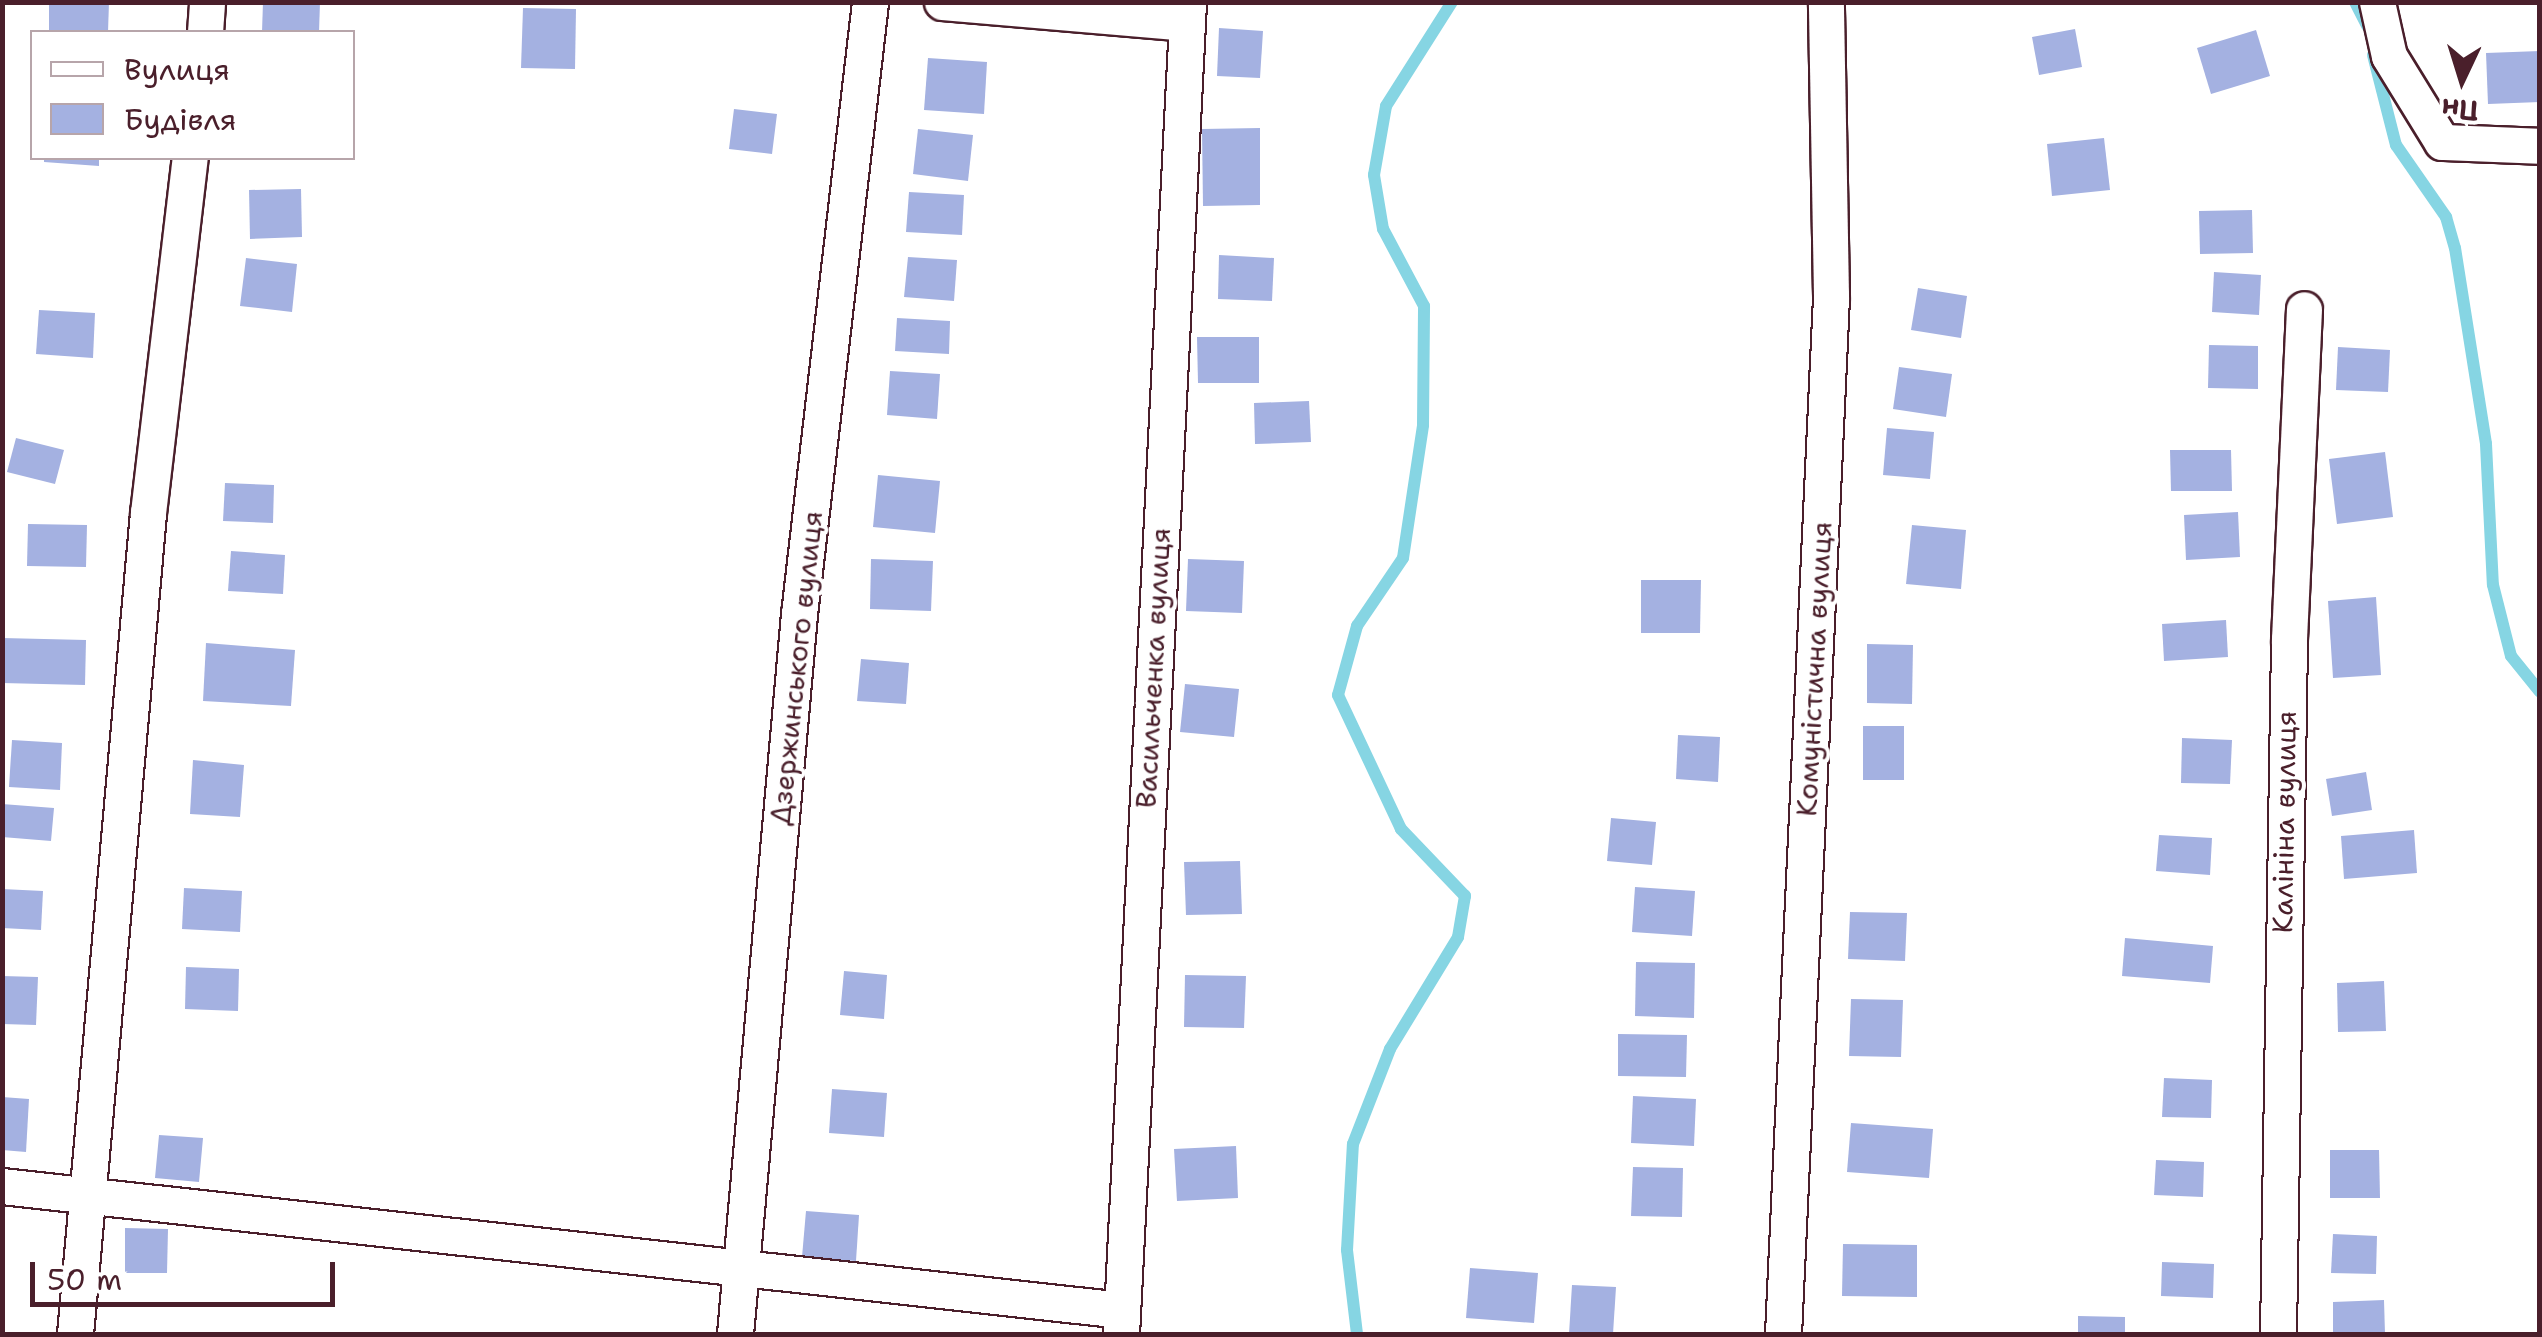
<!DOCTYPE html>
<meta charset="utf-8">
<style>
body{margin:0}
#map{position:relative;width:2542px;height:1337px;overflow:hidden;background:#fff;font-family:"Shantell Sans",sans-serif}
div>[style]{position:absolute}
.stream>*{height:12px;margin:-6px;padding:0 6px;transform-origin:6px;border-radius:6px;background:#86d5e3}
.building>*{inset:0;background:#a4b1e1}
.roads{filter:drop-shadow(2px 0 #4a1f2b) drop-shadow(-2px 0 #4a1f2b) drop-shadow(0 2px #4a1f2b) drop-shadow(0 -2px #4a1f2b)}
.minor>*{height:35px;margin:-17.5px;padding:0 17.5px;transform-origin:17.5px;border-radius:17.5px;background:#fff}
span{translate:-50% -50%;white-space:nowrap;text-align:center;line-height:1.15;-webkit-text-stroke:8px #fff;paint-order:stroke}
.street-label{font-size:28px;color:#4a1f2b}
.frame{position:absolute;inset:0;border:5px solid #4a1f2b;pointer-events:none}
.legend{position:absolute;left:30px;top:30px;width:325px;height:130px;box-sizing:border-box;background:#fff;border:2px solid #b7a5aa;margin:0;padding:12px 18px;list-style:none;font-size:30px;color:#4a1f2b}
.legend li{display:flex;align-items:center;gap:20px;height:50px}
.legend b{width:50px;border:2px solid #b7a5aa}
.north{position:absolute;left:2412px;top:30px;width:100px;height:100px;-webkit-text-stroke:8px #fff;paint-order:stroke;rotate:184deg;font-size:28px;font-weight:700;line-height:40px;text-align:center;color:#4a1f2b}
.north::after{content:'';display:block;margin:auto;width:35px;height:45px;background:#4a1f2b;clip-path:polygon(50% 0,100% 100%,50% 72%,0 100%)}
.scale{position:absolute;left:30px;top:1262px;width:305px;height:45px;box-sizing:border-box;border:5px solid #4a1f2b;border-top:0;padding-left:12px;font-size:30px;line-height:35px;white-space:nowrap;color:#4a1f2b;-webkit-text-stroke:8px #fff;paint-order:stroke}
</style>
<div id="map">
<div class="stream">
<i style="left:2355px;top:2px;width:27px;rotate:63deg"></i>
<i style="left:2373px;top:55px;width:93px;rotate:75.7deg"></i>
<i style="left:2396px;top:145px;width:88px;rotate:55.2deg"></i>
<i style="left:2446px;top:217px;width:32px;rotate:74deg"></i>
<i style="left:2455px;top:248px;width:198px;rotate:81deg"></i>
<i style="left:2486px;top:444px;width:141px;rotate:87.2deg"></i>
<i style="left:2493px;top:585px;width:73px;rotate:75.8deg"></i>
<i style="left:2511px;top:656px;width:46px;rotate:51.1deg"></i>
<i style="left:1357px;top:1334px;width:85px;rotate:-96.8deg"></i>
<i style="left:1347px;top:1250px;width:106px;rotate:-86.8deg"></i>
<i style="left:1353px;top:1144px;width:102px;rotate:-68.7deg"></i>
<i style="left:1390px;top:1049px;width:131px;rotate:-58.7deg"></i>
<i style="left:1458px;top:937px;width:42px;rotate:-80.3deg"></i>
<i style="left:1465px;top:896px;width:93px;rotate:-133.7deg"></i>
<i style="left:1401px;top:829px;width:148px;rotate:-115.2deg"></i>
<i style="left:1338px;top:695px;width:72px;rotate:-74.6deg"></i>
<i style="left:1357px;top:626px;width:82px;rotate:-55.9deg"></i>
<i style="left:1403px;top:558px;width:134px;rotate:-81.4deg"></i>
<i style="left:1423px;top:425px;width:119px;rotate:-89.5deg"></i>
<i style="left:1424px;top:306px;width:87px;rotate:-118deg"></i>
<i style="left:1383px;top:229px;width:55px;rotate:-99.5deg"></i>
<i style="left:1374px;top:175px;width:70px;rotate:-80.1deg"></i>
<i style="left:1386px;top:106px;width:123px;rotate:-57.6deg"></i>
</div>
<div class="building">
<i style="clip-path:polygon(49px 2px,109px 2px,108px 32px,49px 32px)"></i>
<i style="clip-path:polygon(263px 2px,320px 2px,319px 32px,262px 32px)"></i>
<i style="clip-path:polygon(523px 8px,576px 9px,575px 69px,521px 68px)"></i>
<i style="clip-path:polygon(1219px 28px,1263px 31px,1260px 78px,1217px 76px)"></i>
<i style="clip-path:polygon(2075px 29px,2082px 67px,2039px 75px,2032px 37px)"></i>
<i style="clip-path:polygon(2256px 30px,2270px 76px,2211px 94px,2197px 48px)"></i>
<i style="clip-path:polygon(2540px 51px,2540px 102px,2488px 104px,2486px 53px)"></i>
<i style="clip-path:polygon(928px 58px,987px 62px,984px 114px,924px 110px)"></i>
<i style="clip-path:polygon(734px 109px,777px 114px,772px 154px,729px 149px)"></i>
<i style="clip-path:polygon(1260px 128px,1260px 205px,1203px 206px,1202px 129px)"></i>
<i style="clip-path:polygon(918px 129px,973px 135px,968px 181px,913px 174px)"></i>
<i style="clip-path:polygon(2104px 138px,2110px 190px,2052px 196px,2047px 144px)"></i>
<i style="clip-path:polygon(44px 158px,99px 158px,99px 166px,44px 162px)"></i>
<i style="clip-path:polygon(301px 189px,302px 237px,250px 239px,249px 190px)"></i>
<i style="clip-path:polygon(909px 192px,964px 195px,962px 235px,906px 232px)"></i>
<i style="clip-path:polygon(2252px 210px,2253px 253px,2200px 254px,2199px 211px)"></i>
<i style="clip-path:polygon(1219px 255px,1274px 258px,1272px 301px,1218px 299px)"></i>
<i style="clip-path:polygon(908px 257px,957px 260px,954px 301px,904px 297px)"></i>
<i style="clip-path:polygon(246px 258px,297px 264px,292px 312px,240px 306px)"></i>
<i style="clip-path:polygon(2214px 272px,2261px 275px,2259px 315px,2212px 312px)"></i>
<i style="clip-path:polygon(1918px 288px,1967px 296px,1961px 338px,1911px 330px)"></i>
<i style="clip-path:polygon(39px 310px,95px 313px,93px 358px,36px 354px)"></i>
<i style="clip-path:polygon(897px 318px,950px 321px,949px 354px,895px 351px)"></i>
<i style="clip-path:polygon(1197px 337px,1259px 337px,1259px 383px,1198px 383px)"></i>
<i style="clip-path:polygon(2209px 345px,2258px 346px,2258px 389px,2208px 388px)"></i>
<i style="clip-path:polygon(2338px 347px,2390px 350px,2388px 392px,2336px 390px)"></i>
<i style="clip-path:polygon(1899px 367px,1952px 374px,1946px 417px,1893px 409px)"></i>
<i style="clip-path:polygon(890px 371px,940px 374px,937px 419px,887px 415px)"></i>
<i style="clip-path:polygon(1309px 401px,1311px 442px,1255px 444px,1254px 403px)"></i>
<i style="clip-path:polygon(1887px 428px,1934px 432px,1930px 479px,1883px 475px)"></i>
<i style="clip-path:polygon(16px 438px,64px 450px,55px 484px,7px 472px)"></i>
<i style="clip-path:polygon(2170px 450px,2231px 450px,2232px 491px,2171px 491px)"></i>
<i style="clip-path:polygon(2385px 452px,2393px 517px,2337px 524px,2329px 459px)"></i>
<i style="clip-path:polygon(878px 475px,940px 481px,935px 533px,873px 527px)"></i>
<i style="clip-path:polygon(225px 483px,274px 485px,273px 523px,223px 521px)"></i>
<i style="clip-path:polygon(2238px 512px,2240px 557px,2186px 560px,2184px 515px)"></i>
<i style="clip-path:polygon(28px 524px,87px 525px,86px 567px,27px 566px)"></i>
<i style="clip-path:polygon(1912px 525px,1966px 530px,1961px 589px,1906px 584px)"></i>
<i style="clip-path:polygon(231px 551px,285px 555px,283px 594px,228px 591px)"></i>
<i style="clip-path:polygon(871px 559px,933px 561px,931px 611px,870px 609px)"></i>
<i style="clip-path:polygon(1188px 559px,1244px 561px,1242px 613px,1186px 611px)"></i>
<i style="clip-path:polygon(1641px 580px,1701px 580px,1700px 633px,1641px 633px)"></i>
<i style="clip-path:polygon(2376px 597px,2381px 675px,2333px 678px,2328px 601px)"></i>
<i style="clip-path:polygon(2226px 620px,2228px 657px,2164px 661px,2162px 624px)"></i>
<i style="clip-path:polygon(2px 638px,86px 640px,85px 685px,2px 683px)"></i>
<i style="clip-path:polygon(206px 643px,295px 650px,291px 706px,203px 701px)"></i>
<i style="clip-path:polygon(1867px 644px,1913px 645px,1912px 704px,1867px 703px)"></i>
<i style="clip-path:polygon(861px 659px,909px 663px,906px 704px,857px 701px)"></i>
<i style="clip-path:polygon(1185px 684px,1239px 689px,1234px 737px,1180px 732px)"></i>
<i style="clip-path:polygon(1863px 726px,1904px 726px,1904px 780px,1863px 780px)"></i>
<i style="clip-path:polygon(1678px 735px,1720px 737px,1718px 782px,1676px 779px)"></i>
<i style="clip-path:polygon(2182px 738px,2232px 740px,2230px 784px,2181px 783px)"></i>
<i style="clip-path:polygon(12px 740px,62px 743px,60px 790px,9px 787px)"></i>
<i style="clip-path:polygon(193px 760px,244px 765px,240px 817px,190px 814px)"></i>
<i style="clip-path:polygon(2366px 772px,2372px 810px,2332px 816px,2326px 779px)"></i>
<i style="clip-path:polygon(2px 804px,54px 808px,51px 841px,2px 837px)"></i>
<i style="clip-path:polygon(1611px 818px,1656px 822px,1652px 865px,1607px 861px)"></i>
<i style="clip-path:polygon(2414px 830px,2417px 873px,2344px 879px,2341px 836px)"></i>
<i style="clip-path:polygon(2159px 835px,2212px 838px,2210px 875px,2156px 871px)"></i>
<i style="clip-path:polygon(1240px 861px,1242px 914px,1186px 915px,1184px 862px)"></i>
<i style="clip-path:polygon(1635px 887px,1695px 891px,1692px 936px,1632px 932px)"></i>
<i style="clip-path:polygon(184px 888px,242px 891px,240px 932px,182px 929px)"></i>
<i style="clip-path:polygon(2px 889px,43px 891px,41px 930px,2px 928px)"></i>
<i style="clip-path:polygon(1850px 912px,1907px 913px,1905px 961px,1848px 959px)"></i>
<i style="clip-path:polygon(2125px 938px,2213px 946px,2210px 983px,2122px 976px)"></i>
<i style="clip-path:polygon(1636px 962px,1695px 963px,1694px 1018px,1635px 1016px)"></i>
<i style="clip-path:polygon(186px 967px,239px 969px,238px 1011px,185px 1009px)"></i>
<i style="clip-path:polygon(844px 971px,887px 975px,884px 1019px,840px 1015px)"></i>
<i style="clip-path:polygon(1185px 975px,1246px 976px,1244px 1028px,1184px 1027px)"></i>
<i style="clip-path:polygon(2px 976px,38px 977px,36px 1025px,2px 1024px)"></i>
<i style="clip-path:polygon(2384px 981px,2386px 1031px,2338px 1032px,2337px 983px)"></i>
<i style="clip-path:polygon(1851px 999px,1903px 1000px,1901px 1057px,1849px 1056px)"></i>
<i style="clip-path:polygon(1618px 1034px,1687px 1035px,1686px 1077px,1618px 1076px)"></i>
<i style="clip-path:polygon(2164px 1078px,2212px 1080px,2211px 1118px,2162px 1117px)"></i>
<i style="clip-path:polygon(832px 1089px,887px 1093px,884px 1137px,829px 1133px)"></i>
<i style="clip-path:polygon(1633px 1096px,1696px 1099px,1694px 1146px,1631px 1143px)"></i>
<i style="clip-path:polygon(2px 1097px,29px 1099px,26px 1152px,2px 1150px)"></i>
<i style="clip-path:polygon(1851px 1123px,1933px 1129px,1929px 1178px,1847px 1172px)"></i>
<i style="clip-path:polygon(159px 1135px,203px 1138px,199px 1182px,155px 1178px)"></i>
<i style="clip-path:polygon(1236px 1146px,1238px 1198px,1177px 1201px,1174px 1149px)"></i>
<i style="clip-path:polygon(2330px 1150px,2379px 1150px,2380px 1198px,2330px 1198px)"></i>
<i style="clip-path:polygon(2156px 1160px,2204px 1162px,2203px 1197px,2154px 1195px)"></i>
<i style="clip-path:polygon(1633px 1167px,1683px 1168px,1682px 1217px,1631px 1216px)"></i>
<i style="clip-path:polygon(806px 1211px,859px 1215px,856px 1261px,802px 1257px)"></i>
<i style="clip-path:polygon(125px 1228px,168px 1229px,167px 1273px,125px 1273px)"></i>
<i style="clip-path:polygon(2333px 1234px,2377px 1236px,2376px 1274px,2331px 1273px)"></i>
<i style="clip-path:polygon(1843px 1244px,1917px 1245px,1917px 1297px,1842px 1296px)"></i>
<i style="clip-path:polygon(2162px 1262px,2214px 1264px,2213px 1298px,2161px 1296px)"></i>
<i style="clip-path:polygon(1470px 1268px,1538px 1273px,1534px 1323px,1466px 1318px)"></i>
<i style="clip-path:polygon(1572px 1285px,1616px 1287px,1613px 1334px,1569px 1334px)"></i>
<i style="clip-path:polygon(2384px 1300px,2385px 1334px,2333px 1334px,2333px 1302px)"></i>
<i style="clip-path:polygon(2078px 1316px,2125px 1317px,2125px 1334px,2078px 1334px)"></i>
</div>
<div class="roads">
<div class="minor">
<i style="left:942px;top:2px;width:244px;rotate:4.9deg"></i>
<i style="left:2377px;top:2px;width:55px;rotate:77.5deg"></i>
<i style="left:2389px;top:56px;width:101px;rotate:58.4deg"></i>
<i style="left:2442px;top:142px;width:98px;rotate:2.3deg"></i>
<i style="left:205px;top:32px;width:30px;rotate:-86deg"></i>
<i style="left:2px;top:1186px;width:1126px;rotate:6.32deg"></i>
<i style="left:75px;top:1334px;width:824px;rotate:-84.92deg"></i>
<i style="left:148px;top:513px;width:357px;rotate:-83.3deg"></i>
<i style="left:735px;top:1334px;width:723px;rotate:-84.92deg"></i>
<i style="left:799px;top:614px;width:616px;rotate:-83.38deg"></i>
<i style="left:1121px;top:1334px;width:1334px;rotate:-87.12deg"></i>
<i style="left:1783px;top:1334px;width:1040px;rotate:-87.35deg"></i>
<i style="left:1831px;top:295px;width:293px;rotate:-91deg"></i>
<i style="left:2278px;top:1334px;width:695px;rotate:-89.09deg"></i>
<i style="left:2289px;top:639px;width:330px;rotate:-87.4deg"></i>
</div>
</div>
<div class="street-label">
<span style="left:796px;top:668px;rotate:-84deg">Дзержинського вулиця</span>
<span style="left:1153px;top:668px;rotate:-87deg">Васильченка вулиця</span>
<span style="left:1814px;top:669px;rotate:-87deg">Комуністична вулиця</span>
<span style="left:2284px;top:822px;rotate:-89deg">Калініна вулиця</span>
</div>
<div class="frame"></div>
<ul class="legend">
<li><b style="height:12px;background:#fff"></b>Вулиця</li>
<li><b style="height:28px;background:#a4b1e1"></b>Будівля</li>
</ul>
<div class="north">Пн</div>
<div class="scale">50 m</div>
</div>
